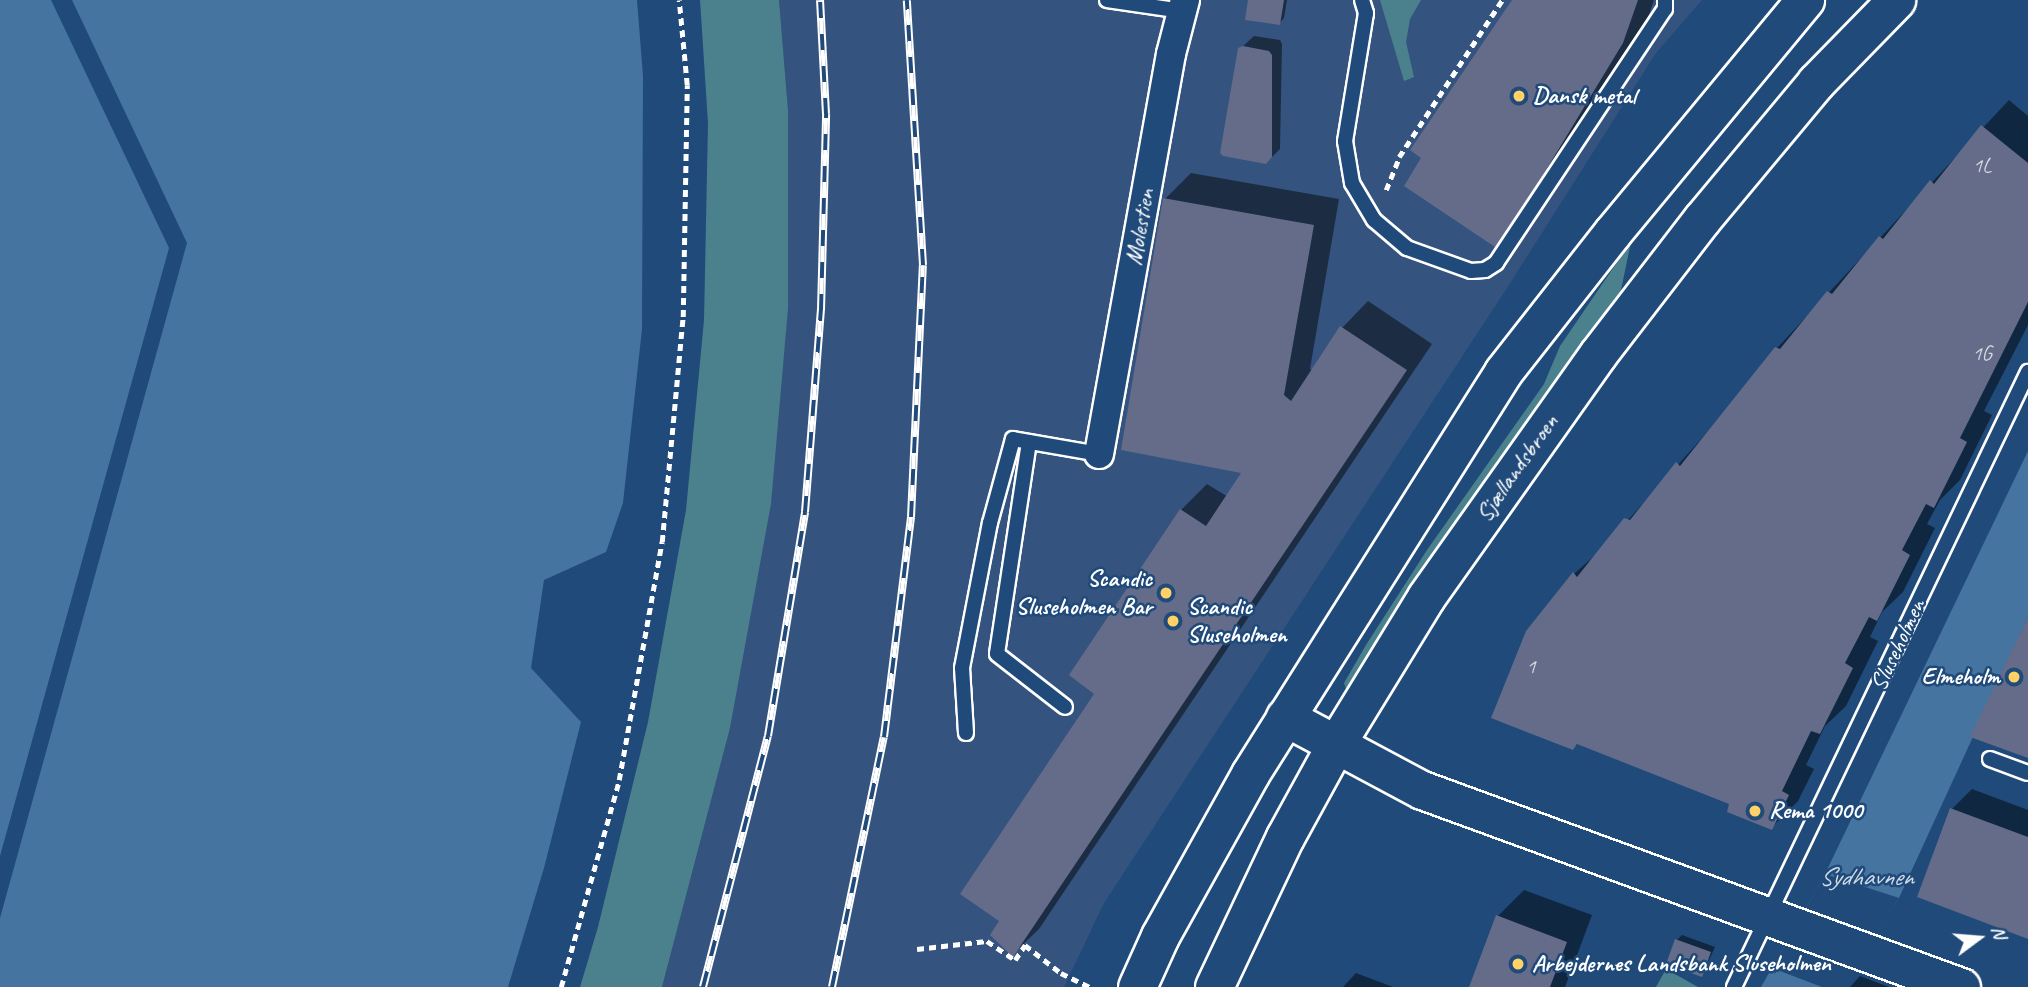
<!DOCTYPE html>
<meta charset="utf-8">
<style>
body{margin:0}
#map{position:relative;width:2028px;height:987px;overflow:hidden;background:#1f4a7a;font-family:Caveat,sans-serif}
div>[style]{position:absolute}
.built>*{inset:0;background:#34547f}
.green>*{inset:0;background:#4b808d}
.water>*{inset:0;background:#4574a1}
.pier>*{inset:0;background:#1f4a7a}
.shadow>*{inset:0;background:#0007}
.building>*{inset:0;background:#646c8a}
.path>*{height:4.5px;margin-top:-2.25px;transform-origin:0;background:repeating-linear-gradient(90deg,#fff 0 7px,transparent 0 12px)}
.roads{filter:drop-shadow(2px 0 #fff) drop-shadow(-2px 0 #fff) drop-shadow(0 2px #fff) drop-shadow(0 -2px #fff)}
.service>*{height:14px;margin:-7px;padding:0 7px;transform-origin:7px;border-radius:7px;background:#1f4a7a}
.minor>*{height:28px;margin:-14px;padding:0 14px;transform-origin:14px;border-radius:14px;background:#1f4a7a}
.tertiary>*{height:37px;margin:-18.5px;padding:0 18.5px;transform-origin:18.5px;border-radius:18.5px;background:#1f4a7a}
.rail>*{height:8px;margin-top:-4px;transform-origin:0;background:repeating-linear-gradient(90deg,#1f4a7a 0 16px,#fff 0 32px);box-sizing:border-box;border-block:2px solid #fff}
.dots>*{width:19px;height:19px;translate:-50% -50%;box-sizing:border-box;border:4px solid #1f4a7a;border-radius:50%}
span{translate:-50% -50%;white-space:nowrap;text-align:center;line-height:1.15;-webkit-text-stroke:5px #1f4a7a;paint-order:stroke}
.number-label{font-size:21px;color:#d8dae2}
.number-label span{-webkit-text-stroke-width:0}
.poi-label{font-size:24px;color:#fff;font-weight:700}
.left{translate:0 -50%;text-align:left}
.right{translate:-100% -50%;text-align:right}
.street-label{font-size:24px;color:#fff}
.water-label{font-size:26px;color:#d0dce8;font-style:italic}
.north{position:absolute;left:1944px;top:903px;width:70px;height:70px;-webkit-text-stroke:5px #1f4a7a;paint-order:stroke;rotate:74deg;font-size:19px;font-weight:700;line-height:28px;text-align:center;color:#fff}
.north::after{content:'';display:block;margin:auto;width:24px;height:32px;background:#fff;clip-path:polygon(50% 0,100% 100%,50% 72%,0 100%)}
</style>
<div id="map">
<div class="built">
<i style="clip-path:polygon(779px 0,1702px 0,1656px 53px,1507px 288px,1104px 903px,1064px 987px,662px 987px,730px 728px,771px 504px,788px 110px)"></i>
</div>
<div class="green">
<i style="clip-path:polygon(700px 0,779px 0,788px 110px,788px 308px,771px 504px,730px 728px,662px 987px,580px 987px,598px 927px,648px 722px,686px 510px,704px 320px,708px 123px)"></i>
<i style="clip-path:polygon(1380px 0,1421px 0,1410px 19px,1406px 42px,1414px 77px,1404px 81px)"></i>
<i style="clip-path:polygon(1631px 242px,1621px 290px,1346px 689px,1344px 683px,1366px 645px,1427px 550px,1544px 384px,1560px 346px)"></i>
<i style="clip-path:polygon(1666px 969px,1698px 987px,1656px 987px)"></i>
</div>
<div class="water">
<i style="clip-path:polygon(0 0,637px 0,643px 76px,642px 329px,623px 503px,606px 552px,544px 580px,531px 668px,581px 722px,544px 868px,508px 987px,0 987px)"></i>
<i style="clip-path:polygon(2028px 451px,2028px 617px,1899px 898px,1841px 987px,1761px 987px,1825px 874px)"></i>
</div>
<div class="pier">
<i style="clip-path:polygon(51px 0,72px 0,187px 243px,0 918px,0 856px,169px 248px)"></i>
<i style="clip-path:polygon(1825px 874px,1899px 898px,1842px 987px,1822px 987px,1772px 968px)"></i>
</div>
<div class="shadow">
<i style="clip-path:polygon(1250px 0,1287px 0,1284px 18px,1279px 24px)"></i>
<i style="clip-path:polygon(1514px 0,1654px 0,1649px 15px,1524px 221px,1498px 247px)"></i>
<i style="clip-path:polygon(1254px 36px,1280px 40px,1282px 44px,1280px 149px,1269px 160px,1240px 49px)"></i>
<i style="clip-path:polygon(2009px 100px,2028px 116px,2028px 325px,1984px 411px,1992px 415px,1960px 480px,1940px 500px,1927px 524px,1935px 528px,1903px 592px,1882px 612px,1870px 637px,1878px 641px,1846px 706px,1825px 726px,1806px 765px,1814px 769px,1798px 801px,1771px 828px,1731px 803px,1579px 743px,1573px 748px,1574px 574px,1602px 549px,1703px 437px,1777px 348px)"></i>
<i style="clip-path:polygon(1191px 173px,1339px 199px,1310px 369px,1313px 371px,1342px 328px,1368px 301px,1432px 344px,1039px 929px,1013px 954px,1001px 921px,1181px 510px,1207px 484px,1228px 497px,1244px 472px,1165px 199px)"></i>
<i style="clip-path:polygon(1972px 789px,2028px 810px,2028px 937px,1952px 809px)"></i>
<i style="clip-path:polygon(1524px 890px,1592px 915px,1565px 987px,1471px 987px,1498px 916px)"></i>
<i style="clip-path:polygon(1682px 935px,1715px 947px,1702px 975px,1677px 940px)"></i>
<i style="clip-path:polygon(1356px 973px,1393px 987px,1343px 987px)"></i>
<i style="clip-path:polygon(1860px 976px,1889px 987px,1850px 987px)"></i>
</div>
<div class="building">
<i style="clip-path:polygon(1248px 0,1284px 0,1280px 25px,1245px 20px)"></i>
<i style="clip-path:polygon(1512px 0,1638px 0,1623px 43px,1498px 249px,1404px 186px,1421px 158px,1410px 150px)"></i>
<i style="clip-path:polygon(1243px 46px,1269px 51px,1272px 55px,1272px 157px,1266px 164px,1223px 156px,1220px 153px,1238px 48px)"></i>
<i style="clip-path:polygon(1981px 125px,2028px 163px,2028px 302px,1960px 438px,1967px 442px,1934px 508px,1926px 504px,1902px 550px,1910px 555px,1877px 621px,1869px 617px,1845px 663px,1853px 668px,1820px 734px,1811px 731px,1782px 791px,1789px 795px,1772px 830px,1727px 812px,1729px 804px,1577px 744px,1573px 750px,1491px 718px,1526px 631px,1573px 572px,1577px 577px,1624px 518px,1630px 520px,1676px 462px,1680px 466px,1775px 347px,1780px 349px,1827px 291px,1832px 294px,1879px 236px,1883px 239px,1930px 180px,1934px 184px)"></i>
<i style="clip-path:polygon(1163px 198px,1314px 225px,1284px 395px,1291px 401px,1340px 326px,1407px 370px,1013px 957px,990px 935px,999px 921px,960px 894px,1094px 694px,1069px 675px,1142px 566px,1180px 509px,1206px 526px,1241px 473px,1121px 450px)"></i>
<i style="clip-path:polygon(2028px 617px,2028px 758px,1970px 737px)"></i>
<i style="clip-path:polygon(1950px 808px,2028px 837px,2028px 939px,1917px 897px)"></i>
<i style="clip-path:polygon(1496px 915px,1567px 942px,1550px 987px,1469px 987px)"></i>
<i style="clip-path:polygon(1675px 939px,1711px 952px,1702px 977px,1666px 964px)"></i>
</div>
<div class="path">
<i style="left:1386px;top:190px;width:35px;rotate:-68deg"></i>
<i style="left:1399px;top:157px;width:188px;rotate:-56.7deg"></i>
<i style="left:917px;top:949px;width:70px;rotate:-6.5deg"></i>
<i style="left:987px;top:941px;width:34px;rotate:34deg"></i>
<i style="left:1015px;top:960px;width:18px;rotate:-56deg"></i>
<i style="left:1025px;top:945px;width:46px;rotate:37.9deg"></i>
<i style="left:1061px;top:973px;width:32px;rotate:26deg"></i>
<i style="left:561px;top:987px;width:215px;rotate:-74.3deg"></i>
<i style="left:619px;top:780px;width:242px;rotate:-79.8deg"></i>
<i style="left:662px;top:542px;width:226px;rotate:-84.7deg"></i>
<i style="left:683px;top:317px;width:232px;rotate:-89deg"></i>
<i style="left:687px;top:85px;width:85px;rotate:-95.4deg"></i>
</div>
<div class="roads">
<div class="service">
<i style="left:1107px;top:0;width:76px;rotate:8.3deg"></i>
<i style="left:1362px;top:0;width:14px;rotate:73deg"></i>
<i style="left:1366px;top:13px;width:130px;rotate:99.3deg"></i>
<i style="left:1345px;top:141px;width:43px;rotate:80.5deg"></i>
<i style="left:1352px;top:183px;width:43px;rotate:59.3deg"></i>
<i style="left:1374px;top:220px;width:43px;rotate:40.3deg"></i>
<i style="left:1407px;top:248px;width:68px;rotate:19.8deg"></i>
<i style="left:1471px;top:271px;width:14px;rotate:-4deg"></i>
<i style="left:1485px;top:270px;width:13px;rotate:-32deg"></i>
<i style="left:1496px;top:263px;width:305px;rotate:-56.4deg"></i>
<i style="left:1665px;top:9px;width:9px;rotate:-90deg"></i>
<i style="left:1029px;top:442px;width:214px;rotate:98.6deg"></i>
<i style="left:997px;top:654px;width:86px;rotate:37.9deg"></i>
<i style="left:966px;top:733px;width:65px;rotate:-93.5deg"></i>
<i style="left:962px;top:668px;width:148px;rotate:-79.1deg"></i>
<i style="left:990px;top:523px;width:87px;rotate:-74.7deg"></i>
<i style="left:1013px;top:439px;width:87px;rotate:9.9deg"></i>
<i style="left:1990px;top:759px;width:40px;rotate:20.2deg"></i>
<i style="left:1734px;top:987px;width:682px;rotate:-64.45deg"></i>
</div>
<div class="minor">
<i style="left:1099px;top:454px;width:406px;rotate:-79.8deg"></i>
<i style="left:1171px;top:54px;width:56px;rotate:-75.5deg"></i>
</div>
<div class="tertiary">
<i style="left:1285px;top:717px;width:155px;rotate:28.1deg"></i>
<i style="left:1422px;top:790px;width:574px;rotate:20.08deg"></i>
<i style="left:1137px;top:987px;width:56px;rotate:-65.7deg"></i>
<i style="left:1160px;top:936px;width:185px;rotate:-60.9deg"></i>
<i style="left:1250px;top:774px;width:475px;rotate:-57.8deg"></i>
<i style="left:1503px;top:372px;width:177px;rotate:-51.9deg"></i>
<i style="left:1612px;top:233px;width:303px;rotate:-50.4deg"></i>
<i style="left:1214px;top:987px;width:166px;rotate:-64.7deg"></i>
<i style="left:1285px;top:837px;width:106px;rotate:-61.3deg"></i>
<i style="left:1336px;top:744px;width:172px;rotate:-58.5deg"></i>
<i style="left:1426px;top:597px;width:298px;rotate:-54.7deg"></i>
<i style="left:1598px;top:354px;width:170px;rotate:-52.4deg"></i>
<i style="left:1702px;top:219px;width:178px;rotate:-50.2deg"></i>
<i style="left:1816px;top:82px;width:115px;rotate:-45.7deg"></i>
</div>
</div>
<div class="rail">
<i style="left:703px;top:987px;width:259px;rotate:-75.5deg"></i>
<i style="left:768px;top:736px;width:227px;rotate:-80.6deg"></i>
<i style="left:805px;top:512px;width:203px;rotate:-85.5deg"></i>
<i style="left:821px;top:310px;width:196px;rotate:-88.5deg"></i>
<i style="left:826px;top:114px;width:114px;rotate:-93deg"></i>
<i style="left:832px;top:987px;width:255px;rotate:-78.3deg"></i>
<i style="left:884px;top:737px;width:222px;rotate:-83deg"></i>
<i style="left:911px;top:517px;width:252px;rotate:-87.3deg"></i>
<i style="left:923px;top:265px;width:265px;rotate:-93.5deg"></i>
</div>
<div class="dots">
<i style="left:1519px;top:96px;background:#ffd166"></i>
<i style="left:1166px;top:593px;background:#ffd166"></i>
<i style="left:1173px;top:621px;background:#ffd166"></i>
<i style="left:2014px;top:677px;background:#ffd166"></i>
<i style="left:1755px;top:811px;background:#ffd166"></i>
<i style="left:1518px;top:964px;background:#ffd166"></i>
</div>
<div class="number-label">
<span style="left:1982px;top:165px">1L</span>
<span style="left:1982px;top:353px">1G</span>
<span style="left:1531px;top:666px">1</span>
</div>
<div class="poi-label">
<span class="left" style="left:1533px;top:96px">Dansk metal</span>
<span class="right" style="left:1152px;top:593px">Scandic<br>Sluseholmen Bar</span>
<span class="left" style="left:1187px;top:621px">Scandic<br>Sluseholmen</span>
<span class="right" style="left:2000px;top:677px">Elmeholm</span>
<span class="left" style="left:1769px;top:811px">Rema 1000</span>
<span class="left" style="left:1532px;top:964px">Arbejdernes Landsbank Sluseholmen</span>
</div>
<div class="street-label">
<span style="left:1140px;top:227px;rotate:-80deg">Molestien</span>
<span style="left:1517px;top:468px;rotate:-55deg">Sjællandsbroen</span>
<span style="left:1898px;top:645px;rotate:-65deg">Sluseholmen</span>
</div>
<div class="water-label">
<span style="left:1866px;top:877px">Sydhavnen</span>
</div>
<div class="north">N</div>
</div>
